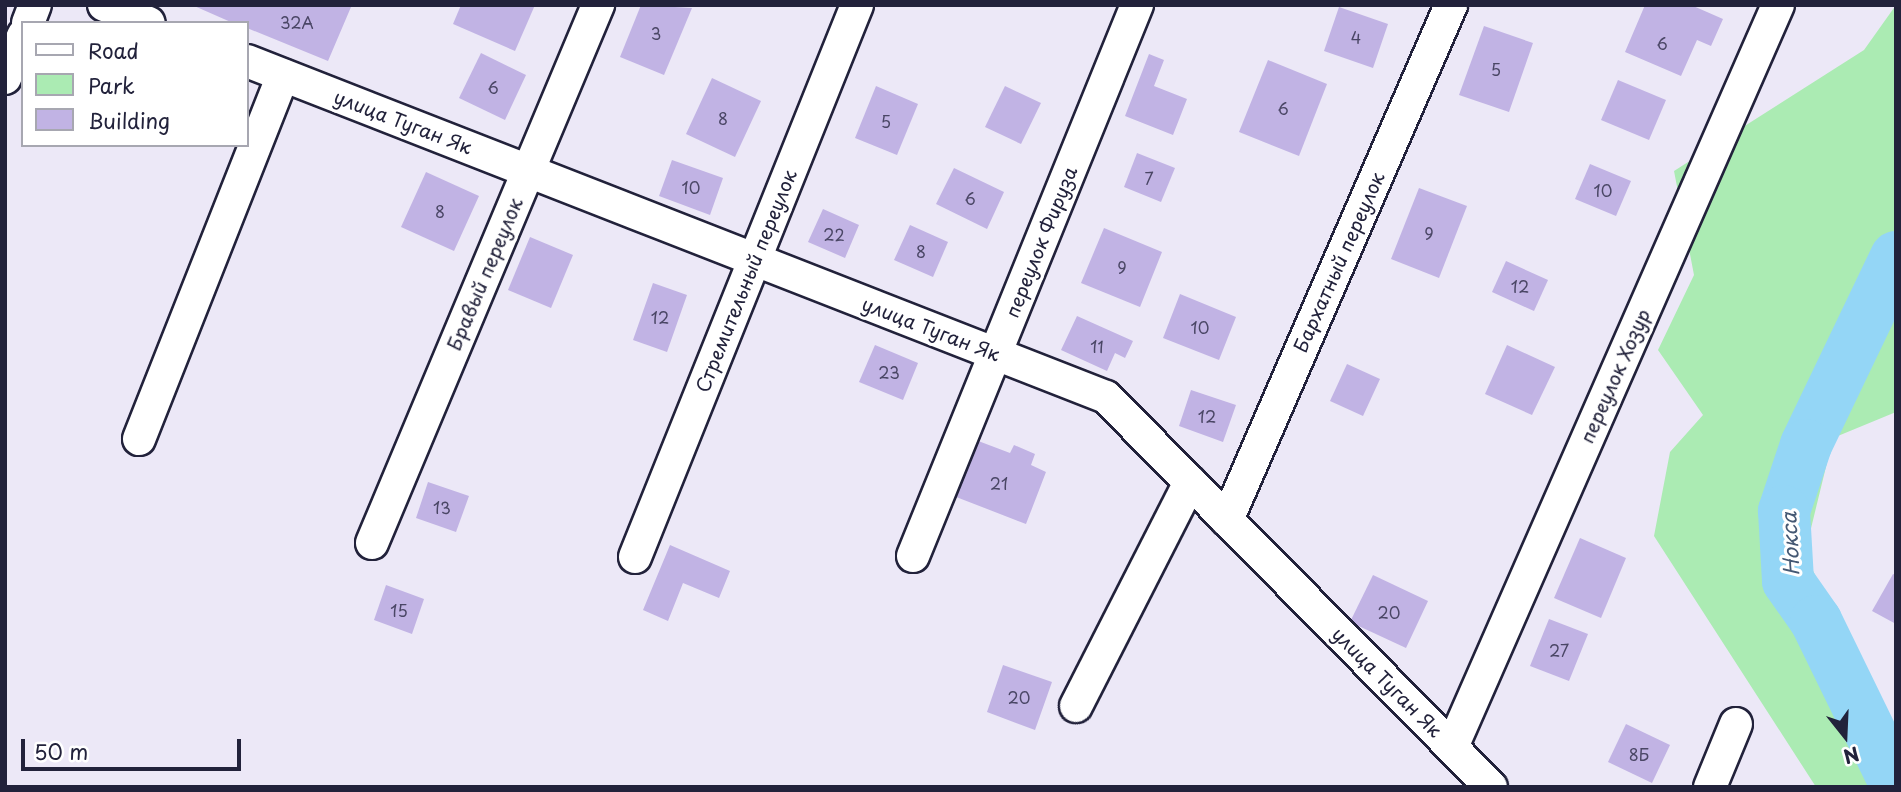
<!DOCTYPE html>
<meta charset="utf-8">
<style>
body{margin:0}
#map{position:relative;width:1901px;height:792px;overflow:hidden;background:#ece8f7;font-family:"Playpen Sans",sans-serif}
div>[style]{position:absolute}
.green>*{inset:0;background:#abebb3}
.river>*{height:52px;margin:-26px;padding:0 26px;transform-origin:26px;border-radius:26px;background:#94d6f6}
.building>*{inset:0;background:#c1b3e4}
.roads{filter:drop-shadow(2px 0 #22223b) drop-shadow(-2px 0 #22223b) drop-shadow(0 2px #22223b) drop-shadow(0 -2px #22223b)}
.minor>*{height:32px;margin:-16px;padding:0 16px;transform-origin:16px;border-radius:16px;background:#fff}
span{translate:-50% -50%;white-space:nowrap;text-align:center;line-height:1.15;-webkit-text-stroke:6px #fff;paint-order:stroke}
.number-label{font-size:16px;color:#4a4665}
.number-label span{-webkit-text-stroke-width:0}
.street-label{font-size:19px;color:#22223b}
.water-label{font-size:21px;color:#445873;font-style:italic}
.frame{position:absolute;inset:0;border:7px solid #22223b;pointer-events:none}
.legend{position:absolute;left:21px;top:21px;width:228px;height:126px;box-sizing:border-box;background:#fff;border:2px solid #a7a7b1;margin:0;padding:9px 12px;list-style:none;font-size:21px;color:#22223b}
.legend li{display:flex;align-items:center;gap:14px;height:35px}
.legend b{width:35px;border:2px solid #a7a7b1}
.north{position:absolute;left:1810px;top:701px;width:70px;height:70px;-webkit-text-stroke:5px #fff;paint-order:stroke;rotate:162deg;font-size:19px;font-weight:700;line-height:28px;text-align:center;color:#22223b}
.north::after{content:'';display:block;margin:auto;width:24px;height:32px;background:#22223b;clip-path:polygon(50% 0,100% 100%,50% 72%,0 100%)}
.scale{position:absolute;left:21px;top:739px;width:220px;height:32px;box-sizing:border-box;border:4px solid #22223b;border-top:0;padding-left:9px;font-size:21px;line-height:24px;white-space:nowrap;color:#22223b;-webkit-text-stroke:5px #fff;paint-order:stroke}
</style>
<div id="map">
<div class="green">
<i style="clip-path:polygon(1896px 5px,1896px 412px,1833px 438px,1805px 553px,1896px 753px,1896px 787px,1816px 787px,1654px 536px,1670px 452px,1703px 415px,1658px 350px,1694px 275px,1674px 171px,1864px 50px)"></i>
</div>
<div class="river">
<i style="left:1896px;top:257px;width:208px;rotate:115.6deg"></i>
<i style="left:1806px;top:445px;width:70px;rotate:108.4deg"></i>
<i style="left:1784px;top:511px;width:70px;rotate:86.7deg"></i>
<i style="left:1788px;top:581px;width:49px;rotate:55deg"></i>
<i style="left:1816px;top:621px;width:182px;rotate:64deg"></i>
</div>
<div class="building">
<i style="clip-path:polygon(192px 5px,348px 5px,351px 7px,328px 61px,247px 28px,247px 23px,233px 23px)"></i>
<i style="clip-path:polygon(461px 5px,535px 5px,515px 51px,453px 24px)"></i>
<i style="clip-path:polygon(641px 5px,692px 8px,664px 75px,620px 57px)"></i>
<i style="clip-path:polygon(1645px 5px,1691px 5px,1723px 19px,1711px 46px,1697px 40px,1681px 76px,1625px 52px)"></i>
<i style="clip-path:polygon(1339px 7px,1388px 24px,1373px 68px,1324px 51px)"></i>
<i style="clip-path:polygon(1484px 26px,1533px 43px,1509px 112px,1459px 95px)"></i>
<i style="clip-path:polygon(481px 53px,526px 75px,505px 120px,459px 98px)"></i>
<i style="clip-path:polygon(1149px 54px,1164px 60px,1154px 86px,1187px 99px,1173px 135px,1125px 116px)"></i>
<i style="clip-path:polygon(1268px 60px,1327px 84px,1299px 156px,1239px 132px)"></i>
<i style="clip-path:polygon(712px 78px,761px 101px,735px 157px,686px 134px)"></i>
<i style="clip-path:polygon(1618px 80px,1666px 100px,1649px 140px,1601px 120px)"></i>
<i style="clip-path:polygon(876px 86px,918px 104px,897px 155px,855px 138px)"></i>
<i style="clip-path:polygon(1005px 86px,1041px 103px,1021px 144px,985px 127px)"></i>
<i style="clip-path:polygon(1137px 153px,1175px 168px,1161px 202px,1124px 187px)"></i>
<i style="clip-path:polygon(672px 160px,723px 178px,710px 215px,659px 196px)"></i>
<i style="clip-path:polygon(1590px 164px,1631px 181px,1616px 216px,1575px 199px)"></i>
<i style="clip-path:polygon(954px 168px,1004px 192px,987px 229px,936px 204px)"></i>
<i style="clip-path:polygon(426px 172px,479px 196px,454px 251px,401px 227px)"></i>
<i style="clip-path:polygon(1419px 188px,1467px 206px,1439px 278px,1391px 259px)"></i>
<i style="clip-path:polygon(823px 209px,859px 225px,845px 258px,808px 242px)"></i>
<i style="clip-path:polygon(910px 225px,948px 242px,933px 277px,894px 260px)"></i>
<i style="clip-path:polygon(1104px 228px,1162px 252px,1140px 307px,1081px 283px)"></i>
<i style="clip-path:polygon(530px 237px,573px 255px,551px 308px,508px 290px)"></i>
<i style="clip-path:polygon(1506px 261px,1548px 280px,1534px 311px,1492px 292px)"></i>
<i style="clip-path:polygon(653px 283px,687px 295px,667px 352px,633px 340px)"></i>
<i style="clip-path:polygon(1180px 294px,1236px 317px,1219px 360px,1163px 338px)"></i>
<i style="clip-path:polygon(1077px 316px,1133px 341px,1125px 358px,1115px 353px,1107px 371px,1061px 350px)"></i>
<i style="clip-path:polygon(875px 345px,918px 363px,903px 400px,859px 382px)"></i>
<i style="clip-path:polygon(1507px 345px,1555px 367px,1532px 415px,1485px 394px)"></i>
<i style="clip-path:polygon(1347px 364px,1380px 379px,1363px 416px,1330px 401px)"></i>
<i style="clip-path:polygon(1191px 390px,1236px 405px,1223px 442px,1179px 426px)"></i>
<i style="clip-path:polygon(973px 439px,1010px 453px,1014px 445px,1035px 454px,1031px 465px,1046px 472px,1026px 524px,951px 495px)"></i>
<i style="clip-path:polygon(428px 482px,469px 496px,456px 532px,416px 518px)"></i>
<i style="clip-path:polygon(1580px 538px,1626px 558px,1601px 618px,1554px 598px)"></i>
<i style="clip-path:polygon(670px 545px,730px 571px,719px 598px,683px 583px,668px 621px,643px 610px)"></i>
<i style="clip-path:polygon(1893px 574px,1896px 575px,1896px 624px,1872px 611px)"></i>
<i style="clip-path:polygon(1373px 575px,1428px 601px,1406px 648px,1350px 622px)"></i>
<i style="clip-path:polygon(386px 585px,424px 599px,412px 634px,374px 620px)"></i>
<i style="clip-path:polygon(1549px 619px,1588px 634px,1569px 681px,1530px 666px)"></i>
<i style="clip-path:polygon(1003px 665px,1052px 682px,1035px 730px,987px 712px)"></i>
<i style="clip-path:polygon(1626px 724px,1670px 745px,1652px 783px,1608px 762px)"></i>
</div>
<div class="roads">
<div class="minor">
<i style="left:104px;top:5px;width:48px;rotate:21.8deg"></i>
<i style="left:28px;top:23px;width:19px;rotate:-69deg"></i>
<i style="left:247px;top:61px;width:922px;rotate:21.36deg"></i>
<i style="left:1106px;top:397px;width:548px;rotate:45.37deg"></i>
<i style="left:5px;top:78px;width:46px;rotate:-66.8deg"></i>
<i style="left:139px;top:439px;width:391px;rotate:-68.4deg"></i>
<i style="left:1227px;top:520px;width:562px;rotate:-66.49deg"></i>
<i style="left:372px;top:543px;width:584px;rotate:-67.21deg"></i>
<i style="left:913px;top:556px;width:595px;rotate:-67.88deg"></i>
<i style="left:635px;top:557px;width:595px;rotate:-68.09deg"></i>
<i style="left:1076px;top:706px;width:251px;rotate:-63deg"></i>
<i style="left:1452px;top:747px;width:810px;rotate:-66.28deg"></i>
<i style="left:1710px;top:787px;width:68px;rotate:-67.6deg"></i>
</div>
</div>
<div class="number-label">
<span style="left:297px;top:22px">32А</span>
<span style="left:656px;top:33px">3</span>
<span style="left:1356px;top:37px">4</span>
<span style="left:1662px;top:43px">6</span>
<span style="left:1496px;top:69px">5</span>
<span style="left:493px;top:87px">6</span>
<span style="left:1283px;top:108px">6</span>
<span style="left:723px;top:118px">8</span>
<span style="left:886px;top:121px">5</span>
<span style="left:1149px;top:178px">7</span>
<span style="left:691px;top:187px">10</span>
<span style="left:1603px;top:190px">10</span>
<span style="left:970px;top:198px">6</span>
<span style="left:440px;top:211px">8</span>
<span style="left:1429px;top:233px">9</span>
<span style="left:834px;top:234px">22</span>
<span style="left:921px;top:251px">8</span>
<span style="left:1122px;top:267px">9</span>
<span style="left:1520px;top:286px">12</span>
<span style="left:660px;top:317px">12</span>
<span style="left:1200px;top:327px">10</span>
<span style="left:1097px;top:346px">11</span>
<span style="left:889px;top:372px">23</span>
<span style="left:1207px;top:416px">12</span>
<span style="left:999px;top:483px">21</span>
<span style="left:442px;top:507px">13</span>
<span style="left:399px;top:610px">15</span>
<span style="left:1389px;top:612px">20</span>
<span style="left:1559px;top:650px">27</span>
<span style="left:1019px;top:697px">20</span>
<span style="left:1639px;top:754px">8Б</span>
</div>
<div class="street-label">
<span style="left:403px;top:122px;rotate:21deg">улица Туган Як</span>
<span style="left:1041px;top:242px;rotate:-68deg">переулок Фируза</span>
<span style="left:1339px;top:262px;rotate:-66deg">Бархатный переулок</span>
<span style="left:485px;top:274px;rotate:-67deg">Бравый переулок</span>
<span style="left:746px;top:281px;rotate:-68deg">Стремительный переулок</span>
<span style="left:931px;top:329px;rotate:21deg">улица Туган Як</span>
<span style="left:1615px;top:376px;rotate:-66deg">переулок Хозур</span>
<span style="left:1387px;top:682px;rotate:45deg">улица Туган Як</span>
</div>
<div class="water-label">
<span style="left:1789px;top:544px;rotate:-93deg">Нокса</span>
</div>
<div class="frame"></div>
<ul class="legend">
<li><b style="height:9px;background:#fff"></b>Road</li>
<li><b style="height:19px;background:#abebb3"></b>Park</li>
<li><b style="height:19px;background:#c1b3e4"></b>Building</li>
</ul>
<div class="north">N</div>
<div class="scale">50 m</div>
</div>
